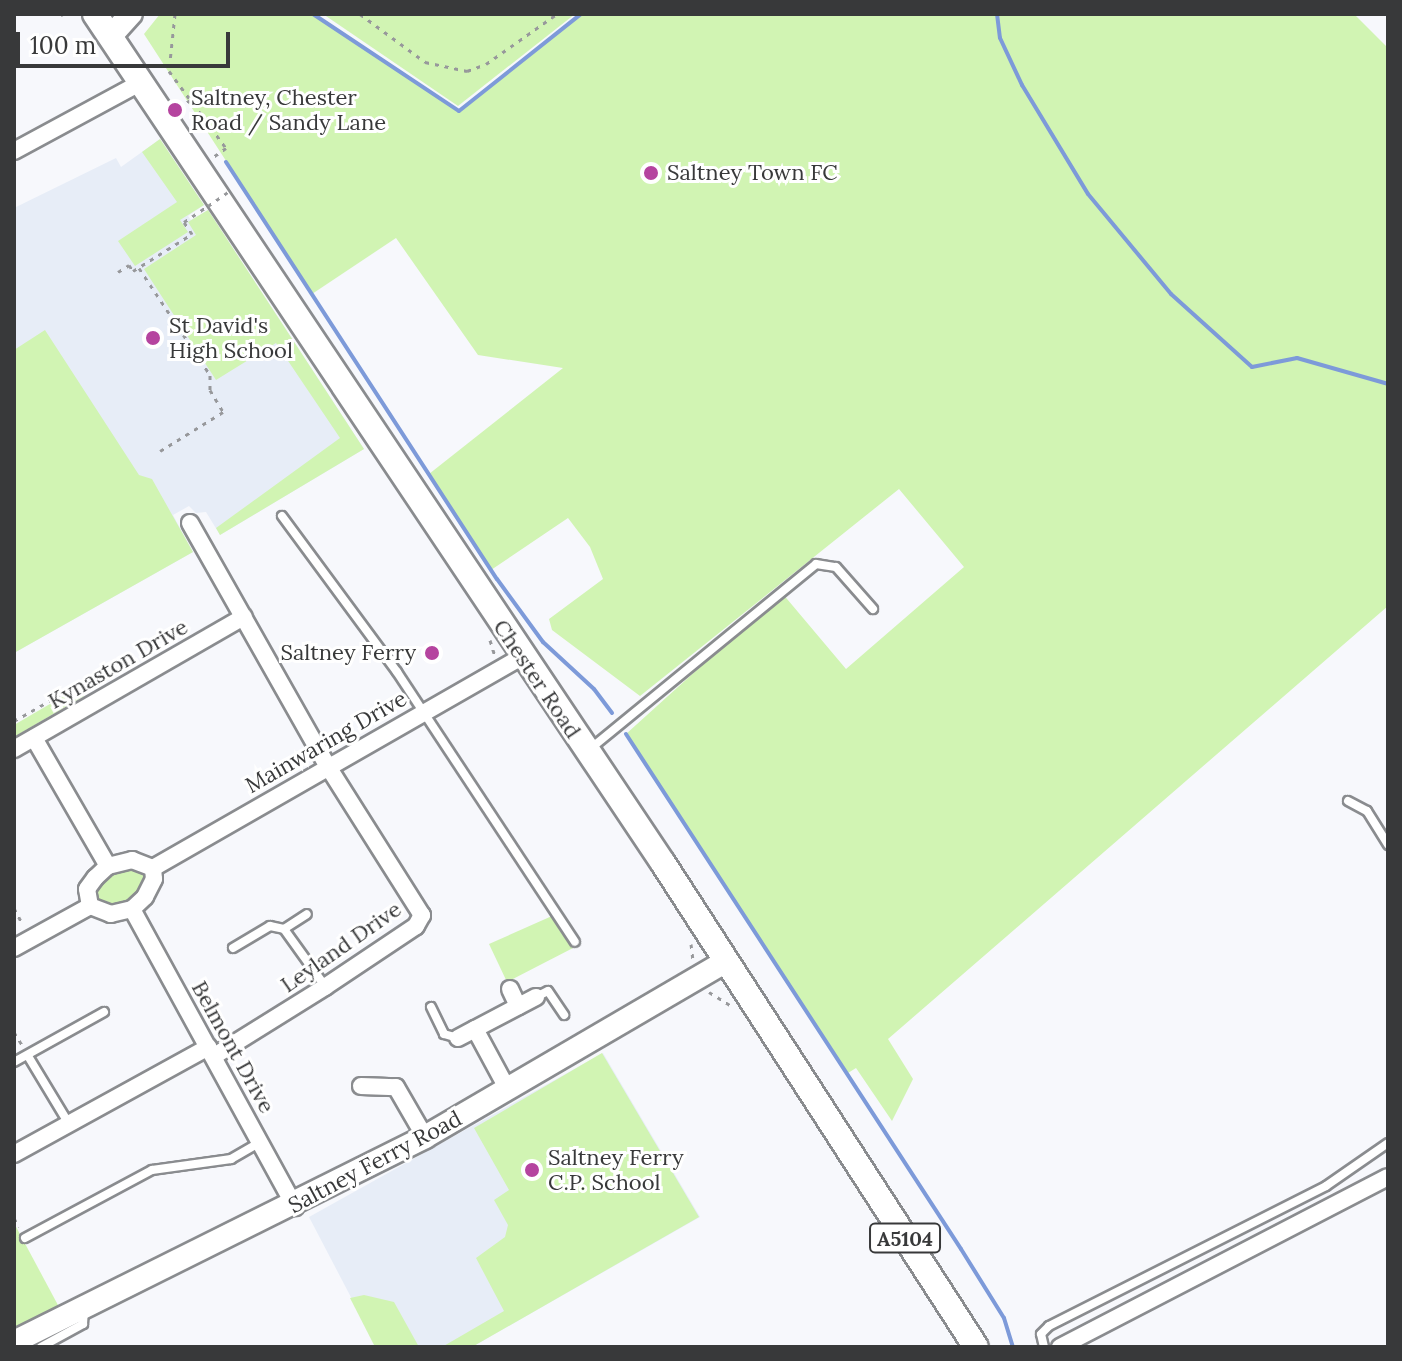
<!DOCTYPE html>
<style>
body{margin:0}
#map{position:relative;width:1402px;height:1361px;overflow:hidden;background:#f7f8fc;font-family:Lora,serif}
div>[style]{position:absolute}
.built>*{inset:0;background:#e7edf7}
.green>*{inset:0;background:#d1f4b3}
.stream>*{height:4px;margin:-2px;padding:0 2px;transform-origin:2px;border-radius:2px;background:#7d9ad9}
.path>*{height:3px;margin-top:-1.5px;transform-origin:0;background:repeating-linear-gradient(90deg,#97989b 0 4px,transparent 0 10px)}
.roads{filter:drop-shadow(2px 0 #8a8c8f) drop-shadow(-2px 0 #8a8c8f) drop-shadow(0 2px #8a8c8f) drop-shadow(0 -2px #8a8c8f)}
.lane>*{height:8px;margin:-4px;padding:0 4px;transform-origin:4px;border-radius:4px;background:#fff}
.street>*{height:16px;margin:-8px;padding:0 8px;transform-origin:8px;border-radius:8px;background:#fff}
.secondary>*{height:22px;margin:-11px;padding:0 11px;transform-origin:11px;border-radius:11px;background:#fff}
.primary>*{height:24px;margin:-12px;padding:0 12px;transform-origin:12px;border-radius:12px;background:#fff}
.path-bridge>*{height:3px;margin-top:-1.5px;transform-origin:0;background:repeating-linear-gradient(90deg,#97989b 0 4px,transparent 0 10px)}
.dots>*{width:22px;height:22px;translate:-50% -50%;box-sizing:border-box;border:4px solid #fff;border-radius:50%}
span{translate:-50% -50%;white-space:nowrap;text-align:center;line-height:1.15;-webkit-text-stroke:6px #fff;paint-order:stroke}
.shield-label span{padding:2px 6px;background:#fff;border:2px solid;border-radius:6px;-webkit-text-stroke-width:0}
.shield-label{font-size:20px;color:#38393a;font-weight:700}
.poi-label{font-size:22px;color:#38393a}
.left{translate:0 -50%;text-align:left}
.right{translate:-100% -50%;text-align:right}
.street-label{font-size:22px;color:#38393a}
.frame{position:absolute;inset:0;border:16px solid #38393a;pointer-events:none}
.scale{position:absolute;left:16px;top:32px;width:214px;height:36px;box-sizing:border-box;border:4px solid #38393a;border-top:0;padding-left:10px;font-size:24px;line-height:28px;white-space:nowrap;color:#38393a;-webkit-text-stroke:6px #fff;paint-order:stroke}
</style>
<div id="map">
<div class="built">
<i style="clip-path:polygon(160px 139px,204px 205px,188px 216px,191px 220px,208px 210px,364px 449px,220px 535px,206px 512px,196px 513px,189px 506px,173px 515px,193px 552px,14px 653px,14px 208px,116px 158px,121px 167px)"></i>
<i style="clip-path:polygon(603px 1053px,700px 1217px,472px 1347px,377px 1347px,309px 1217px)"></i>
</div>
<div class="green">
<i style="clip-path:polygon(160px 14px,313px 14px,459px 110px,581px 14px,1354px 14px,1388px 48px,1388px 606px,888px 1039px,913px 1079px,892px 1121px,856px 1068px,848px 1073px,626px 734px,782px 593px,846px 669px,964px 567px,899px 489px,640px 696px,552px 630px,549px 619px,603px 579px,590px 547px,568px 518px,491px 570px,429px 474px,563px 368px,478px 355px,396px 238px,312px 294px,144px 34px)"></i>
<i style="clip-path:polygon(323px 14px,575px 14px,458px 106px)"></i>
<i style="clip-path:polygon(160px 139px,204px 205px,180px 220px,188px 232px,135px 266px,118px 241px,177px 202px,142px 152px)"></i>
<i style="clip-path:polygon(208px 210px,364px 449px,220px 535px,216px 528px,340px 438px,276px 343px,216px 380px,144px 269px,196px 235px,188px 222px)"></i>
<i style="clip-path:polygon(45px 330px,139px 475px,152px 479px,193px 552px,14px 653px,14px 350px)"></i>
<i style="clip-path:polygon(79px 687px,84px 696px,14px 737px,14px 725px)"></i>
<i style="clip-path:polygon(130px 868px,143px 869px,148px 880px,132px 902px,113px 908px,97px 904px,98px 886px,112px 873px)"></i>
<i style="clip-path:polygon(552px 916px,573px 948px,507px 982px,489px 944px)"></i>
<i style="clip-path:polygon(602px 1053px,699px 1217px,472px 1347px,442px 1347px,504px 1311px,476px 1258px,505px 1237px,508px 1225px,494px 1200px,509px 1190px,474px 1128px)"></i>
<i style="clip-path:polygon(14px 1223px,59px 1307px,14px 1332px)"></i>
<i style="clip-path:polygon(364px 1295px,394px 1302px,419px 1347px,375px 1347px,350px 1298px)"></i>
</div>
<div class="stream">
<i style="left:313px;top:14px;width:175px;rotate:33.6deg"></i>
<i style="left:459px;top:111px;width:156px;rotate:-38.5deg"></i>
<i style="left:997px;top:14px;width:24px;rotate:83deg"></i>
<i style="left:1000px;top:38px;width:52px;rotate:64.9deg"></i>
<i style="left:1022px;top:85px;width:127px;rotate:58.8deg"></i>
<i style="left:1088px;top:194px;width:130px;rotate:50.3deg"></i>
<i style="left:1171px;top:294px;width:109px;rotate:42deg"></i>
<i style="left:1252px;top:367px;width:46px;rotate:-11.3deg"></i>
<i style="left:1297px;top:358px;width:95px;rotate:15.9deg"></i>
<i style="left:226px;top:162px;width:497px;rotate:57deg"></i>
<i style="left:497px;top:579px;width:78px;rotate:53.9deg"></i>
<i style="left:543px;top:642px;width:69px;rotate:42.7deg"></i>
<i style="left:594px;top:689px;width:30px;rotate:53deg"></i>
<i style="left:626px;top:734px;width:614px;rotate:56.96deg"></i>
<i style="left:961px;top:1249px;width:81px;rotate:58.1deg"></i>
<i style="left:1004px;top:1318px;width:30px;rotate:73deg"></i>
</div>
<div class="path">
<i style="left:62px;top:14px;width:2px;rotate:63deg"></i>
<i style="left:175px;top:14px;width:57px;rotate:96deg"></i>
<i style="left:169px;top:71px;width:96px;rotate:53.5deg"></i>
<i style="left:226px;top:148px;width:16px;rotate:145deg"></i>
<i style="left:360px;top:14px;width:81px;rotate:36.4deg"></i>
<i style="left:425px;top:62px;width:43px;rotate:12.1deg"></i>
<i style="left:467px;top:71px;width:20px;rotate:-20deg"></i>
<i style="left:486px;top:64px;width:87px;rotate:-35.2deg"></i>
<i style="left:179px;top:108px;width:16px;rotate:-35deg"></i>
<i style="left:139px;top:268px;width:128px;rotate:56.4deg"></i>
<i style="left:210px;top:375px;width:15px;rotate:90deg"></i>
<i style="left:210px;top:390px;width:26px;rotate:59deg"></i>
<i style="left:223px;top:412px;width:74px;rotate:148.2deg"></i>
<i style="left:118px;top:272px;width:13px;rotate:-32deg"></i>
<i style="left:129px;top:265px;width:7px;rotate:56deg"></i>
<i style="left:133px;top:271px;width:70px;rotate:-32.1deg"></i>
<i style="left:192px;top:234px;width:14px;rotate:-124deg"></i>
<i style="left:184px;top:222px;width:25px;rotate:-34deg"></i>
<i style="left:490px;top:640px;width:17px;rotate:73deg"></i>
<i style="left:14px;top:721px;width:75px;rotate:-29.6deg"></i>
<i style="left:79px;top:684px;width:9px;rotate:63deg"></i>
<i style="left:14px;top:908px;width:19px;rotate:62deg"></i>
<i style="left:691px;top:944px;width:16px;rotate:83deg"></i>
<i style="left:709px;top:992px;width:28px;rotate:32deg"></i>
<i style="left:14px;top:1032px;width:15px;rotate:58deg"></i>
<i style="left:14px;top:1218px;width:10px;rotate:61deg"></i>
</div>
<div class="roads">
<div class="lane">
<i style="left:282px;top:516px;width:194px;rotate:53.6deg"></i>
<i style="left:397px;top:672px;width:323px;rotate:56.6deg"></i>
<i style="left:590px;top:749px;width:292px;rotate:-39.3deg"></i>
<i style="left:816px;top:564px;width:20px;rotate:9deg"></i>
<i style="left:836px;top:567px;width:56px;rotate:48.6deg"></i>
<i style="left:1348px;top:801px;width:21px;rotate:28deg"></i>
<i style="left:1367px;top:811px;width:40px;rotate:58deg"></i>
<i style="left:284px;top:929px;width:27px;rotate:-33deg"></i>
<i style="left:233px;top:948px;width:43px;rotate:-30.7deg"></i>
<i style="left:270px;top:926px;width:14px;rotate:12deg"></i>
<i style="left:284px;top:929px;width:70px;rotate:54.3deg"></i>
<i style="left:536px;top:997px;width:13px;rotate:-27deg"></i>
<i style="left:548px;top:991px;width:29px;rotate:56deg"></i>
<i style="left:431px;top:1007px;width:30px;rotate:64deg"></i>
<i style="left:444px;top:1034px;width:15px;rotate:16deg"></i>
<i style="left:28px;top:1056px;width:79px;rotate:58.9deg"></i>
<i style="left:14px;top:1062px;width:103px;rotate:-29.1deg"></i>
<i style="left:25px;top:1238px;width:144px;rotate:-28.2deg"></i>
<i style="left:152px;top:1170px;width:80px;rotate:-7.9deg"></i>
<i style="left:231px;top:1159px;width:32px;rotate:-30deg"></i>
<i style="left:41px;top:1347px;width:48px;rotate:-28.7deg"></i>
<i style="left:83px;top:1324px;width:13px;rotate:-86deg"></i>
<i style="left:1044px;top:1347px;width:13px;rotate:-103deg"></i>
<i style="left:1041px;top:1334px;width:11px;rotate:-45deg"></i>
<i style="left:1049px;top:1326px;width:310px;rotate:-26.8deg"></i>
<i style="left:1326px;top:1186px;width:75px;rotate:-34.7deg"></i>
</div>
<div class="street">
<i style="left:14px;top:151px;width:143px;rotate:-28.4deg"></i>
<i style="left:190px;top:523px;width:278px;rotate:60.5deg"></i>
<i style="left:327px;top:765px;width:178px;rotate:57.7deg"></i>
<i style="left:422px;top:915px;width:13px;rotate:119deg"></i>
<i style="left:416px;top:926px;width:110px;rotate:146.2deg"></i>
<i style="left:325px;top:987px;width:131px;rotate:148.1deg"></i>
<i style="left:34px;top:738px;width:148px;rotate:60deg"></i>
<i style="left:14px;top:749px;width:265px;rotate:-29.9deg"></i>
<i style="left:132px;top:860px;width:22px;rotate:21deg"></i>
<i style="left:153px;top:868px;width:11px;rotate:85deg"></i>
<i style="left:154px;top:879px;width:20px;rotate:117deg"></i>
<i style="left:145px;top:897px;width:18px;rotate:137deg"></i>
<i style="left:132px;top:909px;width:22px;rotate:167deg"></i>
<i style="left:111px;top:914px;width:22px;rotate:-159deg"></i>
<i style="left:90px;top:906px;width:17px;rotate:-100deg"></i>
<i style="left:87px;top:889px;width:14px;rotate:-54deg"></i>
<i style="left:95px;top:878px;width:18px;rotate:-43deg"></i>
<i style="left:108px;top:866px;width:25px;rotate:-14deg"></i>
<i style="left:153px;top:868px;width:425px;rotate:-29.8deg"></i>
<i style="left:132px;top:909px;width:340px;rotate:61.3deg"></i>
<i style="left:14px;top:948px;width:87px;rotate:-28.9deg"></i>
<i style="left:510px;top:989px;width:19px;rotate:65deg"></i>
<i style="left:458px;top:1038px;width:19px;rotate:-28deg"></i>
<i style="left:361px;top:1086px;width:35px;rotate:2deg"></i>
<i style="left:396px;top:1087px;width:58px;rotate:59.9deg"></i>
<i style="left:508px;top:1090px;width:69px;rotate:-118.4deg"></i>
<i style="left:475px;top:1029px;width:69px;rotate:-27.7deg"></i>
<i style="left:14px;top:1154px;width:222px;rotate:-28.8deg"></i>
<i style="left:1060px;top:1347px;width:369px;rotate:-27.4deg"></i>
</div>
<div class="secondary">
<i style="left:110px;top:37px;width:31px;rotate:-48deg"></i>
<i style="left:14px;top:1342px;width:459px;rotate:-26.5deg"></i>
<i style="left:425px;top:1137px;width:347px;rotate:-30.3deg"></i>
</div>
<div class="primary">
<i style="left:95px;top:14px;width:1021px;rotate:56.22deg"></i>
<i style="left:663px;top:863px;width:576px;rotate:57.11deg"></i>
</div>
</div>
<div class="path-bridge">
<i style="left:208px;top:206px;width:29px;rotate:-35deg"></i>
</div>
<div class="dots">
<i style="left:175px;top:110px;background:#b5449f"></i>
<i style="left:651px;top:173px;background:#b5449f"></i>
<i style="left:153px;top:338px;background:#b5449f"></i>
<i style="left:432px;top:653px;background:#b5449f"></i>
<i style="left:532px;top:1170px;background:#b5449f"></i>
</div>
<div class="shield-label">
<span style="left:905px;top:1238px">A5104</span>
</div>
<div class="poi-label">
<span class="left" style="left:191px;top:110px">Saltney, Chester<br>Road / Sandy Lane</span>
<span class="left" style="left:667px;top:173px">Saltney Town FC</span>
<span class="left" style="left:169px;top:338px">St David's<br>High School</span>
<span class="right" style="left:416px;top:653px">Saltney Ferry</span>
<span class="left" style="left:548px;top:1170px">Saltney Ferry<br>C.P. School</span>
</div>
<div class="street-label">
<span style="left:118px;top:664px;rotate:-30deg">Kynaston Drive</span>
<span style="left:537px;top:679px;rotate:56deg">Chester Road</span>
<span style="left:326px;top:742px;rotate:-30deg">Mainwaring Drive</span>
<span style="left:341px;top:947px;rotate:-35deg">Leyland Drive</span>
<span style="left:233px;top:1047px;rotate:61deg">Belmont Drive</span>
<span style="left:375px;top:1162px;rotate:-28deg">Saltney Ferry Road</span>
</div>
<div class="frame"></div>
<div class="scale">100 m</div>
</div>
